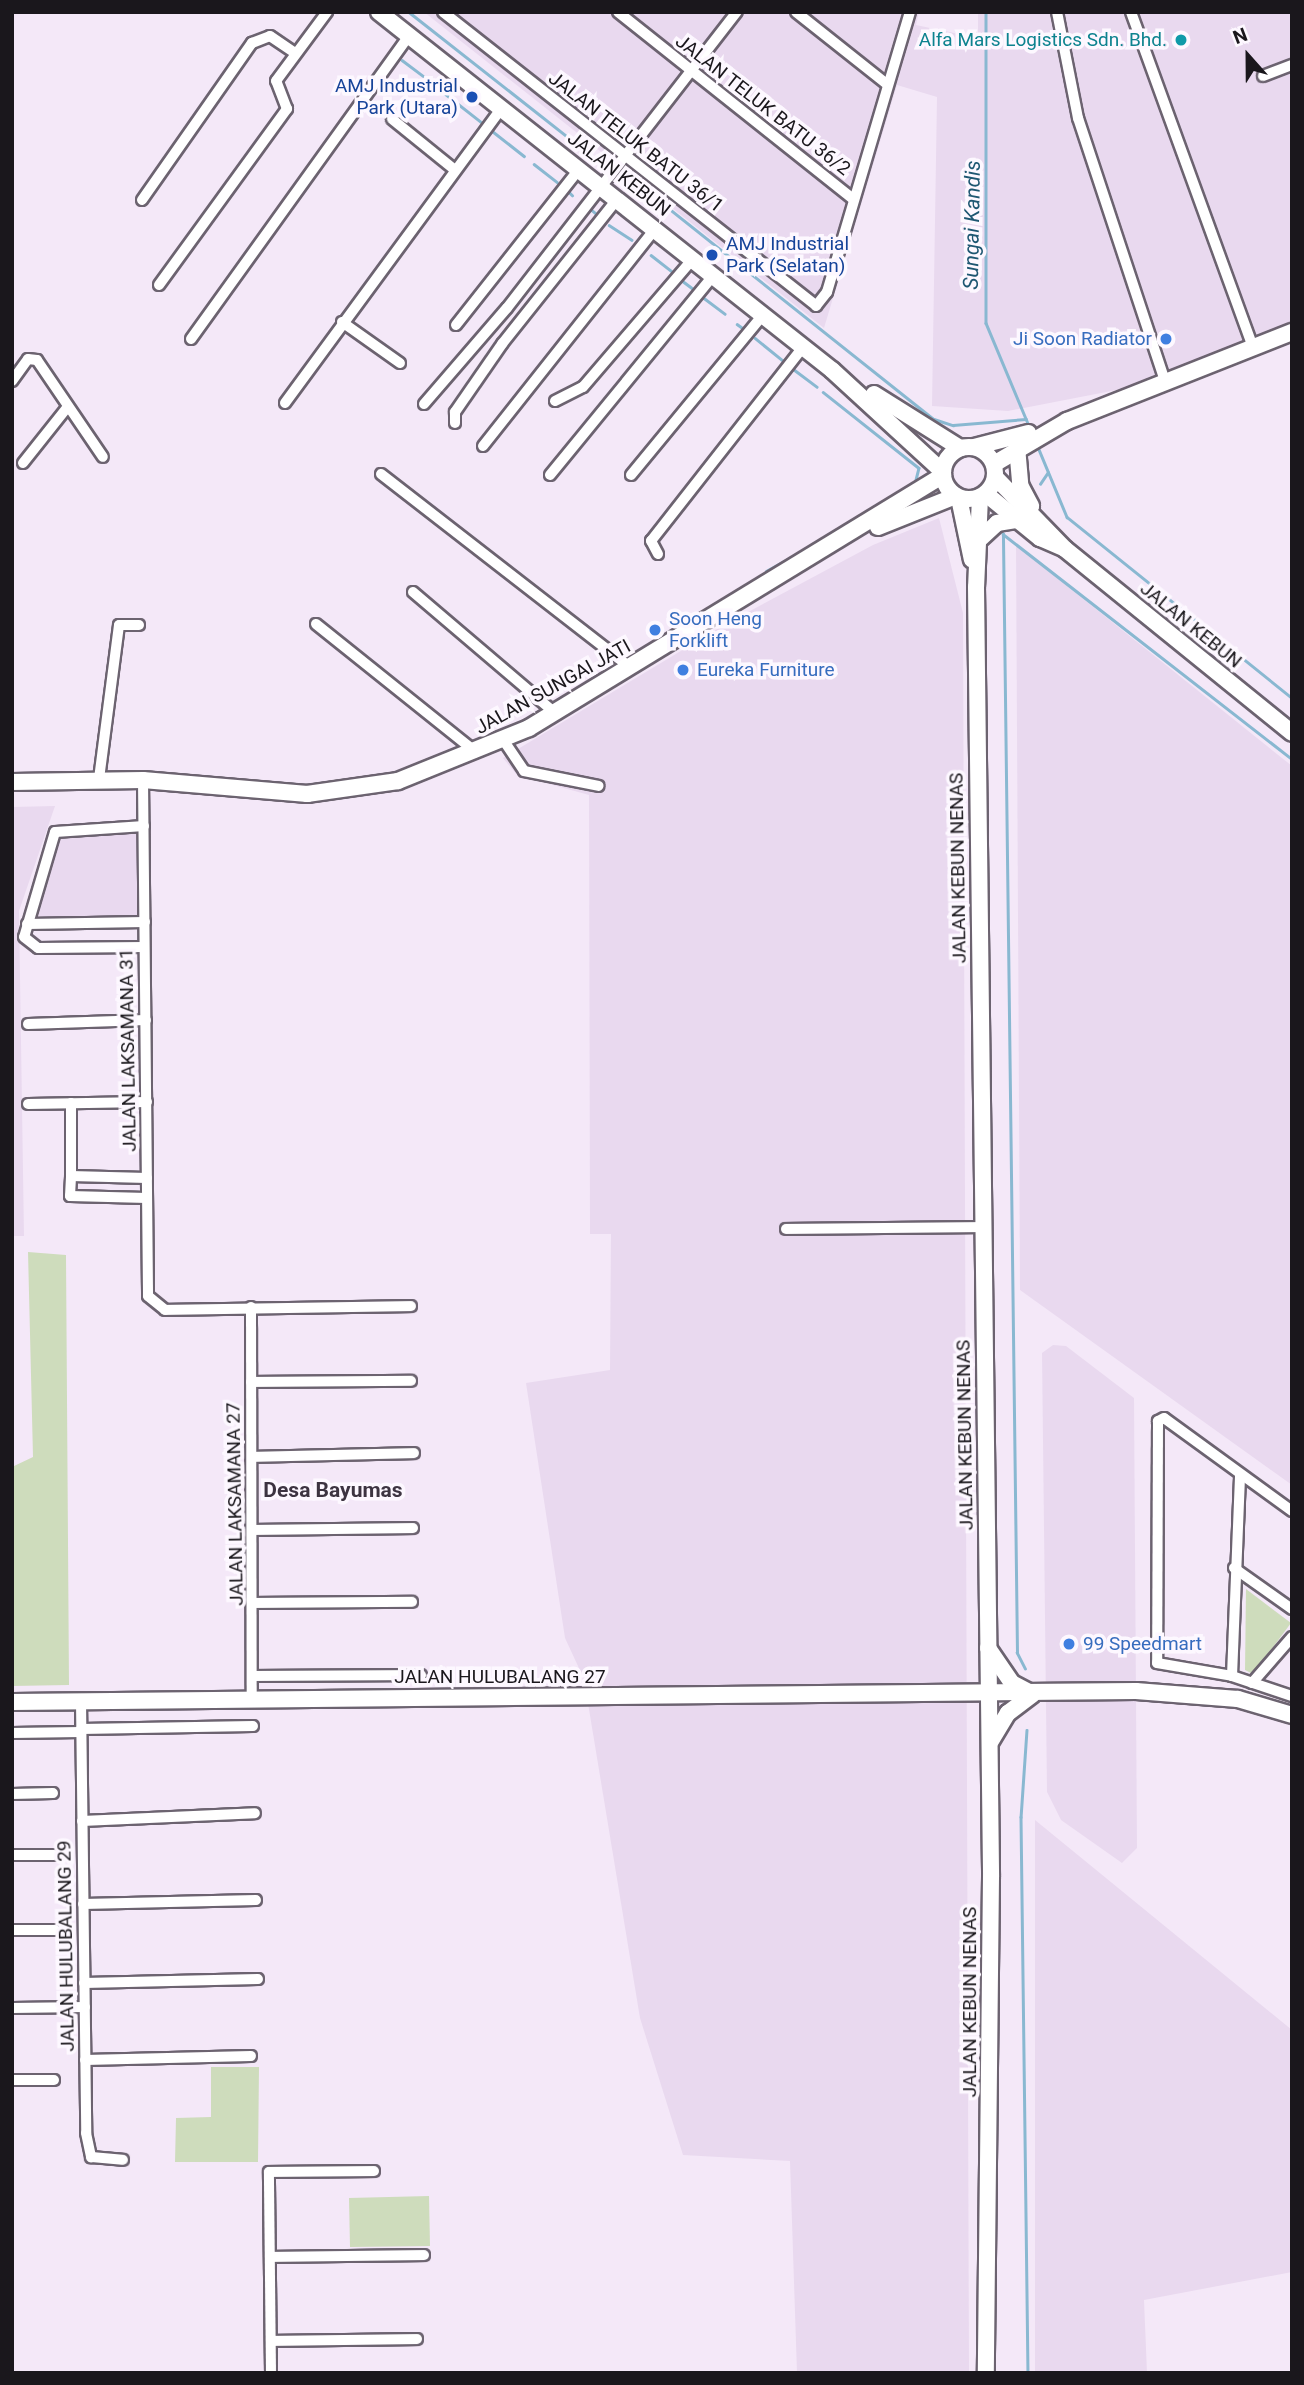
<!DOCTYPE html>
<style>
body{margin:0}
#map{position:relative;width:1304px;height:2385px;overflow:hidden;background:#f4e8f8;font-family:Roboto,sans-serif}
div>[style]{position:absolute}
.built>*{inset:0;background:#e9d9ef}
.green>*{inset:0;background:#cedcbc}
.stream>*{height:2.5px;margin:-1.25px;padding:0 1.25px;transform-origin:1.25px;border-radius:1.25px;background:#89b8d1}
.roads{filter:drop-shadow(2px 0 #6c6370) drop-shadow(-2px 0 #6c6370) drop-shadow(0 2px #6c6370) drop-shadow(0 -2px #6c6370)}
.street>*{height:10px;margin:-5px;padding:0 5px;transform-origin:5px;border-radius:5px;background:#fff}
.secondary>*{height:16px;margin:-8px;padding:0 8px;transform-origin:8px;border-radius:8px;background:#fff}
.secondary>.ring{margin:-8px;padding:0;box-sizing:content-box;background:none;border:16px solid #fff;border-radius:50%}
.dots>*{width:19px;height:19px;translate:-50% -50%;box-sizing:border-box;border:4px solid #fdf8ff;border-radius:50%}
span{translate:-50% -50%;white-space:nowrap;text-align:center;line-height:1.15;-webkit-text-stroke:7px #fdf8ff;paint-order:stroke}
.culture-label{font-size:19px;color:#0d838f}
.right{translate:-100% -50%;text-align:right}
.transit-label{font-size:19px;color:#164399}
.left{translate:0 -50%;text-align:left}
.street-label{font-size:19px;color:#1a171c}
.shop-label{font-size:19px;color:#366cbe}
.water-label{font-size:21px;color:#1e5772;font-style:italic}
.neighbourhood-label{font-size:21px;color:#3d3441;font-weight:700}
.frame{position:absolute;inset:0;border:14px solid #1a171c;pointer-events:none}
.north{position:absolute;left:1213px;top:21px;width:70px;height:70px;-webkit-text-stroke:5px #fdf8ff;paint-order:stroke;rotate:339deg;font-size:19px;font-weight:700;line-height:28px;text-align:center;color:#1a171c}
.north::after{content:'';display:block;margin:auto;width:24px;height:32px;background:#1a171c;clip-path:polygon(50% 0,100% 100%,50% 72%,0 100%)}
</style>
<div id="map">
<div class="built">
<i style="clip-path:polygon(424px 12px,919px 12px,916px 25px,978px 38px,978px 12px,1292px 12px,1292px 326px,1132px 387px,1008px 411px,932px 406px,937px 97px,897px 85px,824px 328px)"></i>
<i style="clip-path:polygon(939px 518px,963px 613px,969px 2373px,797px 2373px,790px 2161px,683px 2155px,640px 2018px,584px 1679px,565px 1638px,526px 1383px,610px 1370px,611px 1234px,590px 1234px,589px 795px,517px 775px,503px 758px,724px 625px,873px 545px)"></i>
<i style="clip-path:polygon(1016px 545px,1292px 766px,1292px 1485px,1020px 1290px)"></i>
<i style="clip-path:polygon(55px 806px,19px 911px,24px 1236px,12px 1236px,12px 807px)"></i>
<i style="clip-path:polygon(140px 830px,141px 919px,31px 920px,58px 835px)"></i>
<i style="clip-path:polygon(1053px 1345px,1066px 1346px,1134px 1398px,1137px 1848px,1122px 1863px,1061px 1820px,1047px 1792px,1042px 1353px)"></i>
<i style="clip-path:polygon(1035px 1820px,1292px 2030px,1292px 2272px,1144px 2300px,1147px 2373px,1035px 2373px)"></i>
</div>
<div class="green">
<i style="clip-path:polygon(28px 1252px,66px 1255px,69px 1685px,12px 1686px,12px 1467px,33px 1457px)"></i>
<i style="clip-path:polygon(1246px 1589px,1291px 1623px,1253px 1674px,1245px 1670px)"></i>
<i style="clip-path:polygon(211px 2067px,259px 2067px,258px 2162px,175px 2162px,176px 2118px,211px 2117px)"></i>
<i style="clip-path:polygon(429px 2196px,430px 2246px,350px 2247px,349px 2198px)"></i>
</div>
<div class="stream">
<i style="left:409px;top:12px;width:216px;rotate:38.2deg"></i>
<i style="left:986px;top:12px;width:311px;rotate:90deg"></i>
<i style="left:986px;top:323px;width:114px;rotate:67.3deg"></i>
<i style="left:402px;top:60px;width:26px;rotate:37deg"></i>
<i style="left:429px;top:81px;width:71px;rotate:38.2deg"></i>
<i style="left:491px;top:130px;width:42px;rotate:38.2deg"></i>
<i style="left:534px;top:164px;width:29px;rotate:38deg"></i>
<i style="left:626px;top:182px;width:23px;rotate:23deg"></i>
<i style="left:647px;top:191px;width:367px;rotate:38.5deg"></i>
<i style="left:934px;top:419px;width:20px;rotate:18deg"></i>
<i style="left:953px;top:425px;width:73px;rotate:-4.7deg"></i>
<i style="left:568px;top:191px;width:6px;rotate:45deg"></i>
<i style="left:588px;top:207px;width:14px;rotate:39deg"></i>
<i style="left:609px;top:225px;width:27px;rotate:33deg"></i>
<i style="left:651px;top:255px;width:31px;rotate:38deg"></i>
<i style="left:680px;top:279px;width:20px;rotate:37deg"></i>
<i style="left:700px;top:295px;width:31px;rotate:37deg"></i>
<i style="left:737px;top:324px;width:9px;rotate:36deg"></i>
<i style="left:755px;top:338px;width:40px;rotate:39deg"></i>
<i style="left:792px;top:368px;width:31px;rotate:37deg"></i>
<i style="left:823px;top:392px;width:122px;rotate:38.4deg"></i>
<i style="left:919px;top:468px;width:16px;rotate:104deg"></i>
<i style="left:1038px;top:447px;width:76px;rotate:67.5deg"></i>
<i style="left:1067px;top:517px;width:289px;rotate:38.8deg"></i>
<i style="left:1040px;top:484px;width:14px;rotate:-56deg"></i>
<i style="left:766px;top:571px;width:60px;rotate:-28.7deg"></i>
<i style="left:1025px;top:1669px;width:18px;rotate:-117deg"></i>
<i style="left:1017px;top:1653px;width:1119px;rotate:-90.72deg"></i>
<i style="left:1003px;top:534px;width:366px;rotate:37.9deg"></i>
<i style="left:1027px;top:1730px;width:87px;rotate:93.9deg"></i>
<i style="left:1021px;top:1817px;width:556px;rotate:89.28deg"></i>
</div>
<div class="roads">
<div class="street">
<i style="left:443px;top:12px;width:475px;rotate:38.2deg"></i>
<i style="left:816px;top:306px;width:18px;rotate:-52deg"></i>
<i style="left:827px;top:292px;width:292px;rotate:-73.5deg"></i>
<i style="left:618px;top:12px;width:300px;rotate:38.5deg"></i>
<i style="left:796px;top:12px;width:116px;rotate:38.4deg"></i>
<i style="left:1057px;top:12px;width:108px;rotate:78.8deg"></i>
<i style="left:1078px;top:118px;width:277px;rotate:71.7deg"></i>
<i style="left:1131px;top:12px;width:357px;rotate:70deg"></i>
<i style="left:1263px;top:76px;width:31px;rotate:-21deg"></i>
<i style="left:392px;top:119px;width:81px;rotate:39deg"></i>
<i style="left:142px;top:200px;width:192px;rotate:-55deg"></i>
<i style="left:252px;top:43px;width:19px;rotate:-21deg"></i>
<i style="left:270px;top:36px;width:30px;rotate:34deg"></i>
<i style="left:159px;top:285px;width:218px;rotate:-54deg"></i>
<i style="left:287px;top:109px;width:30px;rotate:-111deg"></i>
<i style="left:276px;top:81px;width:86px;rotate:-53.5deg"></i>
<i style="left:342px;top:322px;width:71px;rotate:35.3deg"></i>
<i style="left:456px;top:325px;width:199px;rotate:-51.7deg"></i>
<i style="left:191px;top:339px;width:373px;rotate:-54.3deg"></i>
<i style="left:12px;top:381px;width:27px;rotate:-54deg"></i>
<i style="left:28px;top:359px;width:9px;rotate:6deg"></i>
<i style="left:37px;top:360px;width:117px;rotate:55.8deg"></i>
<i style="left:555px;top:401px;width:31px;rotate:-27deg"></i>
<i style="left:583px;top:387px;width:167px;rotate:-49.4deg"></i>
<i style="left:285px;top:403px;width:366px;rotate:-53.7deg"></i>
<i style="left:424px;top:404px;width:127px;rotate:-49.2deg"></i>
<i style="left:507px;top:308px;width:375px;rotate:-52.2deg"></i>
<i style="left:455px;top:423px;width:11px;rotate:-90deg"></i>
<i style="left:455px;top:412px;width:83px;rotate:-55.3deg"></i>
<i style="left:502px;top:344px;width:186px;rotate:-51.5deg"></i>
<i style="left:483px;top:446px;width:277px;rotate:-51.6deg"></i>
<i style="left:23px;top:463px;width:69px;rotate:-51.5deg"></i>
<i style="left:381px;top:474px;width:316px;rotate:37.8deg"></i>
<i style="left:550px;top:475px;width:257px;rotate:-50.7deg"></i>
<i style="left:631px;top:475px;width:207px;rotate:-50.5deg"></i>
<i style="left:658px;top:554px;width:15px;rotate:-118deg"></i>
<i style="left:651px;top:541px;width:246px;rotate:-51.9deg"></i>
<i style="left:413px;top:592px;width:187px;rotate:40.4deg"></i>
<i style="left:316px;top:624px;width:205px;rotate:38.7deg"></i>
<i style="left:504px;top:741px;width:36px;rotate:56deg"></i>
<i style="left:524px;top:771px;width:76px;rotate:11.3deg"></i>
<i style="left:99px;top:779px;width:155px;rotate:-82.6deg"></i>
<i style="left:119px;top:625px;width:20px"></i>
<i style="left:143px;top:780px;width:516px;rotate:89.44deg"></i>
<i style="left:148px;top:1296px;width:22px;rotate:39deg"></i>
<i style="left:165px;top:1310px;width:246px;rotate:-0.9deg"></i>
<i style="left:144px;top:826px;width:89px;rotate:176.1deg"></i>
<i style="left:55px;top:832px;width:109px;rotate:106.4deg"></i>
<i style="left:24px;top:937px;width:18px;rotate:38deg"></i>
<i style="left:38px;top:948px;width:106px;rotate:-0.5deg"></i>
<i style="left:27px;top:924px;width:118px;rotate:-1deg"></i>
<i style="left:28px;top:1024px;width:118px;rotate:-1.9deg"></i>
<i style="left:28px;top:1104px;width:119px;rotate:-1deg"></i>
<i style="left:71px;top:1176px;width:73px;rotate:-90deg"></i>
<i style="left:147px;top:1198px;width:77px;rotate:-178.5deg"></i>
<i style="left:70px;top:1196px;width:20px;rotate:-87deg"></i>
<i style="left:71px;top:1176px;width:76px;rotate:1.5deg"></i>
<i style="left:786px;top:1229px;width:197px;rotate:-0.6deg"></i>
<i style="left:251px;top:1307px;width:393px;rotate:89.9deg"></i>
<i style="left:251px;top:1382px;width:160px;rotate:-0.4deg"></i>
<i style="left:253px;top:1457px;width:161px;rotate:-1.4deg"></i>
<i style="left:1292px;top:1511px;width:158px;rotate:-144deg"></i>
<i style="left:1164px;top:1418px;width:7px;rotate:153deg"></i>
<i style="left:1158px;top:1421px;width:242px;rotate:90.2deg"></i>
<i style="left:1157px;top:1663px;width:76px;rotate:9.8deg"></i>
<i style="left:1232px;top:1676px;width:63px;rotate:18.4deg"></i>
<i style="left:255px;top:1530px;width:158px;rotate:-0.7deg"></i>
<i style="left:1234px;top:1568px;width:71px;rotate:35.3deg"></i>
<i style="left:254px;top:1603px;width:158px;rotate:-0.4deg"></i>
<i style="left:255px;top:1676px;width:166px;rotate:-0.3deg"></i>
<i style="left:1232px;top:1676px;width:201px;rotate:-87.7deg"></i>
<i style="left:1252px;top:1683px;width:61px;rotate:-49deg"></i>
<i style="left:81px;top:1701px;width:432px;rotate:89.3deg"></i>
<i style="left:86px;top:2133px;width:25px;rotate:78deg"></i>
<i style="left:91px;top:2157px;width:32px;rotate:5deg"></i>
<i style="left:81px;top:1729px;width:172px;rotate:-1deg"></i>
<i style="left:12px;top:1733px;width:69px;rotate:-0.8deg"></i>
<i style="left:12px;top:1794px;width:41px;rotate:-1.4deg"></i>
<i style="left:82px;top:1821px;width:173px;rotate:-2.6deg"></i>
<i style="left:12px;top:1855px;width:42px"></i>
<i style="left:83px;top:1904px;width:173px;rotate:-1.3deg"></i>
<i style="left:12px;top:1930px;width:43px"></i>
<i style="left:84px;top:1983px;width:174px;rotate:-1.3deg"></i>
<i style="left:12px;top:2008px;width:73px;rotate:-0.8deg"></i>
<i style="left:85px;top:2060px;width:166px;rotate:-1.4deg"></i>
<i style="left:12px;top:2080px;width:42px"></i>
<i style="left:270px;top:2257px;width:154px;rotate:-0.7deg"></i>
<i style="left:271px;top:2341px;width:146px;rotate:-0.8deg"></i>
<i style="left:271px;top:2373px;width:201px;rotate:-90.6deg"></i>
<i style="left:269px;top:2172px;width:105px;rotate:-0.5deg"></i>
</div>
<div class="secondary">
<i style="left:379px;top:12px;width:577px;rotate:38.32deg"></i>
<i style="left:832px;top:370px;width:151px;rotate:42.6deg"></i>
<i style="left:874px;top:394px;width:102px;rotate:32.1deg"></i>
<i class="ring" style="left:943px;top:447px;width:36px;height:36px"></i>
<i style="left:974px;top:447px;width:56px;rotate:-14.5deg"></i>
<i style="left:1017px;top:447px;width:38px;rotate:85deg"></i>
<i style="left:1020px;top:485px;width:24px;rotate:62deg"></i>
<i style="left:994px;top:464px;width:85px;rotate:-30.5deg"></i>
<i style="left:1067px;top:421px;width:242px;rotate:-21.6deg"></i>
<i style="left:996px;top:478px;width:99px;rotate:45.8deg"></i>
<i style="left:1065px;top:549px;width:292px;rotate:39deg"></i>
<i style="left:986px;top:494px;width:70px;rotate:39.2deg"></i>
<i style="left:1040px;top:538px;width:25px;rotate:23deg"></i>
<i style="left:980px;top:497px;width:90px;rotate:92.5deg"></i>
<i style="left:976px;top:587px;width:1290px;rotate:89.33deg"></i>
<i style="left:991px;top:1877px;width:496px;rotate:90.6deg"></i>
<i style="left:959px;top:498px;width:63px;rotate:78.2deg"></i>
<i style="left:878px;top:527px;width:84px;rotate:-21.7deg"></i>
<i style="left:980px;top:539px;width:23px;rotate:-43deg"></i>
<i style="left:997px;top:523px;width:19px;rotate:-9deg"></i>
<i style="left:12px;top:782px;width:131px;rotate:-0.9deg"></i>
<i style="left:143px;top:780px;width:165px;rotate:4.9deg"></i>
<i style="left:307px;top:794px;width:92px;rotate:-8.1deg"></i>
<i style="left:398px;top:781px;width:141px;rotate:-22deg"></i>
<i style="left:529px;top:728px;width:485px;rotate:-31.4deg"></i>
<i style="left:988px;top:1648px;width:42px;rotate:55.6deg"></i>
<i style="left:1012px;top:1683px;width:21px;rotate:28deg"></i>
<i style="left:12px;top:1702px;width:1124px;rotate:-0.56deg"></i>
<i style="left:1136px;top:1691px;width:102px;rotate:4.5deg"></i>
<i style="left:1238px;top:1699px;width:56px;rotate:16.5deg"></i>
<i style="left:991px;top:1741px;width:33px;rotate:-59deg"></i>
<i style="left:1008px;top:1713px;width:31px;rotate:-37deg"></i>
</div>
</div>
<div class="dots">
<i style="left:1181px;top:40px;background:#0f9aa8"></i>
<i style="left:472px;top:97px;background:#1a4fb4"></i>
<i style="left:712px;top:255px;background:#1a4fb4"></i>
<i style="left:1166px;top:339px;background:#3f7fe0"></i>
<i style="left:655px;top:630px;background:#3f7fe0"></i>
<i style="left:683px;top:670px;background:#3f7fe0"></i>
<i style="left:1069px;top:1644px;background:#3f7fe0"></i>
</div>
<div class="culture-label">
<span class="right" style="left:1167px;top:40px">Alfa Mars Logistics Sdn. Bhd.</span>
</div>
<div class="transit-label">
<span class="right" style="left:458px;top:97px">AMJ Industrial<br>Park (Utara)</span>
<span class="left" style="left:726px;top:255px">AMJ Industrial<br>Park (Selatan)</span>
</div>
<div class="street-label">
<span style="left:763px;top:105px;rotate:38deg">JALAN TELUK BATU 36/2</span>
<span style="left:636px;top:142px;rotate:38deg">JALAN TELUK BATU 36/1</span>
<span style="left:619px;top:174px;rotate:38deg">JALAN KEBUN</span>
<span style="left:1191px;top:625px;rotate:39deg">JALAN KEBUN</span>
<span style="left:553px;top:687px;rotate:-29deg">JALAN SUNGAI JATI</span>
<span style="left:958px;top:868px;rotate:-91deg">JALAN KEBUN NENAS</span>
<span style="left:128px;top:1050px;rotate:-91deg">JALAN LAKSAMANA 31</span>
<span style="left:965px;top:1435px;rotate:-91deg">JALAN KEBUN NENAS</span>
<span style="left:235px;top:1504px;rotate:-91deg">JALAN LAKSAMANA 27</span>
<span style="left:500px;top:1677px">JALAN HULUBALANG 27</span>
<span style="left:66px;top:1946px;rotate:-91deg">JALAN HULUBALANG 29</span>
<span style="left:970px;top:2002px;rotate:-90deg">JALAN KEBUN NENAS</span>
</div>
<div class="shop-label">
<span class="right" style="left:1152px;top:339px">Ji Soon Radiator</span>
<span class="left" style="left:669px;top:630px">Soon Heng<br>Forklift</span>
<span class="left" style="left:697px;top:670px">Eureka Furniture</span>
<span class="left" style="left:1083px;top:1644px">99 Speedmart</span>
</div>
<div class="water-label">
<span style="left:972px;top:225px;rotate:-89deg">Sungai Kandis</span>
</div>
<div class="neighbourhood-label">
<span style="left:333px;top:1490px">Desa Bayumas</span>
</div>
<div class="frame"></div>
<div class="north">N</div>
</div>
